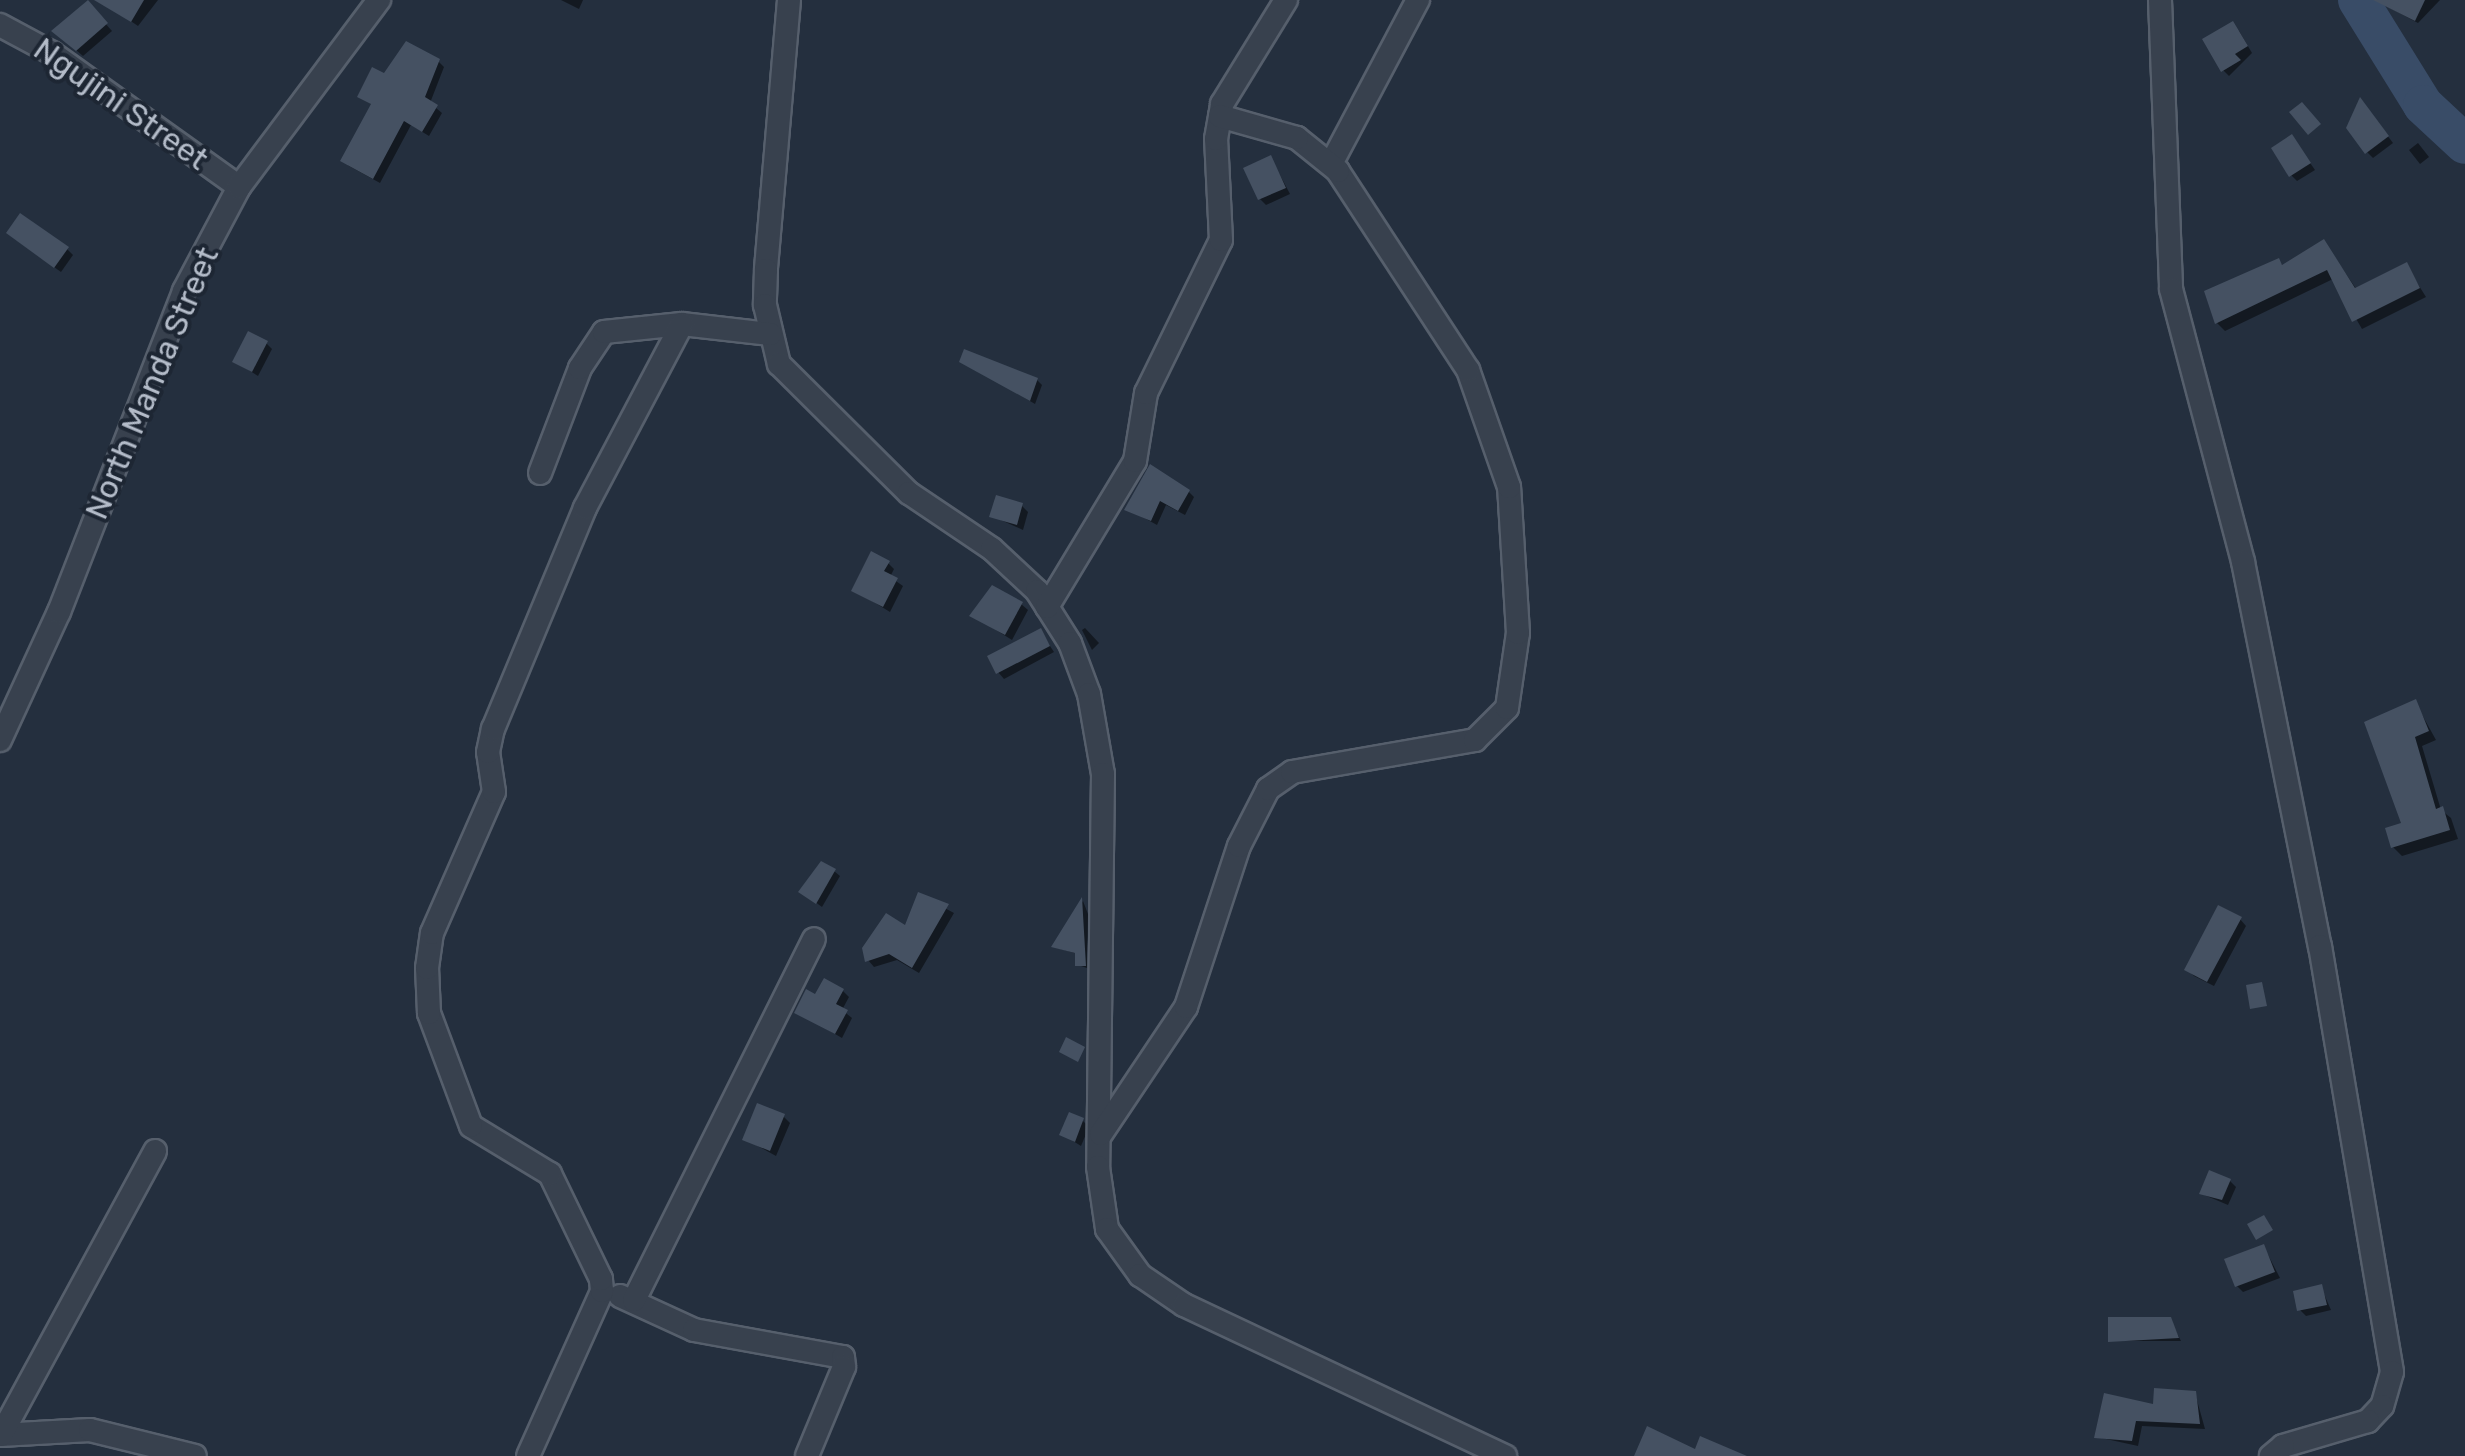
<!DOCTYPE html>
<style>
body{margin:0}
#map{position:relative;width:2465px;height:1456px;overflow:hidden;background:#242f3e;font-family:Rubik,sans-serif}
div>[style]{position:absolute}
.shadow>*{inset:0;background:#0007}
.river>*{height:40px;margin:-20px;padding:0 20px;transform-origin:20px;border-radius:20px;background:#394c67}
.building>*{inset:0;background:#455162}
.roads{filter:drop-shadow(2px 0 #565f6c) drop-shadow(-2px 0 #565f6c) drop-shadow(0 2px #565f6c) drop-shadow(0 -2px #565f6c)}
.minor>*{height:22px;margin:-11px;padding:0 11px;transform-origin:11px;border-radius:11px;background:#38414e}
span{translate:-50% -50%;white-space:nowrap;text-align:center;line-height:1.15;-webkit-text-stroke:8px #1d2633;paint-order:stroke}
.street-label{font-size:32px;color:#b4bcc9}
</style>
<div id="map">
<div class="shadow">
<i style="clip-path:polygon(122px 0,158px 0,138px 26px,116px 11px)"></i>
<i style="clip-path:polygon(561px 0,583px 0,579px 9px)"></i>
<i style="clip-path:polygon(2375px 0,2440px 0,2418px 23px)"></i>
<i style="clip-path:polygon(87px 3px,112px 31px,83px 56px,61px 37px)"></i>
<i style="clip-path:polygon(2239px 31px,2252px 53px,2229px 76px,2223px 70px)"></i>
<i style="clip-path:polygon(438px 61px,444px 67px,430px 103px,442px 113px,429px 136px,411px 125px,380px 183px,349px 166px,343px 160px,373px 105px,360px 96px)"></i>
<i style="clip-path:polygon(2365px 106px,2393px 143px,2373px 158px,2367px 152px)"></i>
<i style="clip-path:polygon(2292px 137px,2315px 170px,2297px 181px,2291px 175px)"></i>
<i style="clip-path:polygon(2418px 143px,2429px 157px,2420px 164px,2409px 150px)"></i>
<i style="clip-path:polygon(1271px 158px,1290px 194px,1266px 205px,1260px 199px)"></i>
<i style="clip-path:polygon(15px 239px,67px 249px,73px 255px,61px 272px)"></i>
<i style="clip-path:polygon(2324px 242px,2357px 290px,2406px 265px,2426px 297px,2362px 329px,2333px 279px,2225px 331px,2217px 323px,2278px 261px,2284px 267px)"></i>
<i style="clip-path:polygon(266px 343px,272px 349px,258px 376px,235px 361px)"></i>
<i style="clip-path:polygon(962px 361px,1037px 380px,1042px 385px,1035px 404px)"></i>
<i style="clip-path:polygon(1188px 491px,1194px 497px,1185px 515px,1166px 505px,1157px 525px,1128px 509px)"></i>
<i style="clip-path:polygon(1021px 505px,1028px 512px,1023px 530px,992px 516px)"></i>
<i style="clip-path:polygon(888px 563px,894px 569px,890px 577px,903px 586px,890px 612px,854px 590px)"></i>
<i style="clip-path:polygon(1021px 604px,1028px 610px,1012px 640px,972px 615px)"></i>
<i style="clip-path:polygon(1085px 628px,1099px 643px,1092px 650px,1082px 630px)"></i>
<i style="clip-path:polygon(1040px 631px,1054px 652px,1004px 679px,998px 672px)"></i>
<i style="clip-path:polygon(2415px 702px,2436px 740px,2422px 746px,2441px 810px,2451px 818px,2458px 839px,2402px 856px,2393px 847px,2404px 825px)"></i>
<i style="clip-path:polygon(834px 871px,840px 876px,822px 907px,807px 896px)"></i>
<i style="clip-path:polygon(920px 895px,954px 913px,919px 973px,897px 960px,874px 967px,868px 960px,906px 929px)"></i>
<i style="clip-path:polygon(1083px 901px,1088px 914px,1087px 968px,1078px 965px,1078px 954px,1054px 947px)"></i>
<i style="clip-path:polygon(2240px 919px,2246px 926px,2214px 986px,2194px 976px,2187px 969px)"></i>
<i style="clip-path:polygon(843px 991px,849px 997px,842px 1010px,852px 1018px,842px 1038px,797px 1012px)"></i>
<i style="clip-path:polygon(783px 1116px,790px 1123px,776px 1156px,745px 1139px)"></i>
<i style="clip-path:polygon(1082px 1120px,1089px 1127px,1081px 1146px,1062px 1134px)"></i>
<i style="clip-path:polygon(2230px 1181px,2236px 1187px,2228px 1205px,2202px 1194px)"></i>
<i style="clip-path:polygon(2264px 1247px,2280px 1278px,2243px 1292px,2237px 1286px)"></i>
<i style="clip-path:polygon(2321px 1287px,2331px 1310px,2306px 1316px,2300px 1310px)"></i>
<i style="clip-path:polygon(2170px 1320px,2181px 1341px,2110px 1341px)"></i>
<i style="clip-path:polygon(2195px 1393px,2205px 1429px,2142px 1426px,2138px 1446px,2097px 1437px)"></i>
</div>
<div class="river">
<i style="left:2358px;top:0;width:123px;rotate:58.2deg"></i>
<i style="left:2423px;top:105px;width:57px;rotate:42.9deg"></i>
</div>
<div class="building">
<i style="clip-path:polygon(88px 0,108px 23px,76px 51px,51px 31px)"></i>
<i style="clip-path:polygon(94px 0,144px 0,131px 22px)"></i>
<i style="clip-path:polygon(2373px 0,2425px 0,2415px 21px)"></i>
<i style="clip-path:polygon(2233px 21px,2248px 46px,2235px 54px,2241px 60px,2221px 72px,2202px 39px)"></i>
<i style="clip-path:polygon(406px 41px,440px 59px,425px 97px,438px 105px,422px 132px,404px 121px,373px 179px,340px 161px,371px 104px,357px 97px,372px 67px,384px 73px)"></i>
<i style="clip-path:polygon(2360px 97px,2389px 136px,2365px 154px,2346px 128px)"></i>
<i style="clip-path:polygon(2302px 102px,2321px 124px,2308px 135px,2289px 112px)"></i>
<i style="clip-path:polygon(2292px 134px,2311px 163px,2289px 177px,2271px 148px)"></i>
<i style="clip-path:polygon(1271px 155px,1286px 188px,1258px 200px,1243px 168px)"></i>
<i style="clip-path:polygon(20px 213px,69px 247px,54px 268px,6px 233px)"></i>
<i style="clip-path:polygon(2324px 239px,2355px 288px,2407px 262px,2420px 288px,2352px 322px,2327px 270px,2215px 324px,2204px 291px,2279px 258px,2282px 265px)"></i>
<i style="clip-path:polygon(248px 331px,268px 341px,252px 372px,232px 362px)"></i>
<i style="clip-path:polygon(964px 349px,1038px 378px,1030px 401px,959px 362px)"></i>
<i style="clip-path:polygon(1150px 464px,1190px 490px,1178px 511px,1160px 501px,1151px 521px,1124px 510px)"></i>
<i style="clip-path:polygon(996px 495px,1023px 503px,1017px 525px,989px 517px)"></i>
<i style="clip-path:polygon(871px 551px,890px 561px,884px 571px,898px 578px,883px 607px,851px 591px)"></i>
<i style="clip-path:polygon(992px 585px,1023px 602px,1005px 635px,969px 616px)"></i>
<i style="clip-path:polygon(1041px 628px,1050px 646px,996px 674px,987px 656px)"></i>
<i style="clip-path:polygon(2416px 699px,2429px 731px,2415px 737px,2436px 809px,2443px 806px,2450px 830px,2391px 848px,2385px 828px,2401px 823px,2364px 722px)"></i>
<i style="clip-path:polygon(821px 861px,836px 869px,816px 904px,798px 892px)"></i>
<i style="clip-path:polygon(918px 892px,949px 904px,912px 968px,889px 954px,865px 962px,862px 948px,886px 913px,905px 925px)"></i>
<i style="clip-path:polygon(1082px 897px,1086px 966px,1075px 966px,1075px 953px,1051px 947px)"></i>
<i style="clip-path:polygon(2218px 905px,2242px 917px,2207px 982px,2184px 970px)"></i>
<i style="clip-path:polygon(824px 978px,844px 989px,836px 1004px,848px 1010px,835px 1034px,794px 1013px,806px 989px,815px 994px)"></i>
<i style="clip-path:polygon(2262px 982px,2267px 1006px,2250px 1009px,2246px 985px)"></i>
<i style="clip-path:polygon(1066px 1037px,1085px 1047px,1078px 1062px,1059px 1052px)"></i>
<i style="clip-path:polygon(757px 1103px,785px 1114px,770px 1151px,742px 1140px)"></i>
<i style="clip-path:polygon(1069px 1112px,1084px 1118px,1075px 1142px,1059px 1135px)"></i>
<i style="clip-path:polygon(2209px 1170px,2231px 1179px,2222px 1200px,2199px 1194px)"></i>
<i style="clip-path:polygon(2264px 1215px,2273px 1230px,2256px 1240px,2247px 1224px)"></i>
<i style="clip-path:polygon(2264px 1244px,2275px 1272px,2235px 1287px,2224px 1259px)"></i>
<i style="clip-path:polygon(2322px 1284px,2327px 1305px,2297px 1311px,2293px 1291px)"></i>
<i style="clip-path:polygon(2108px 1317px,2171px 1317px,2179px 1338px,2108px 1342px)"></i>
<i style="clip-path:polygon(2154px 1388px,2196px 1391px,2200px 1424px,2136px 1421px,2132px 1441px,2094px 1438px,2104px 1393px,2153px 1404px)"></i>
<i style="clip-path:polygon(1647px 1426px,1695px 1449px,1700px 1436px,1747px 1456px,1634px 1456px)"></i>
</div>
<div class="roads">
<div class="minor">
<i style="left:789px;top:0;width:271px;rotate:94.9deg"></i>
<i style="left:766px;top:270px;width:35px;rotate:92deg"></i>
<i style="left:765px;top:305px;width:61px;rotate:76.7deg"></i>
<i style="left:779px;top:364px;width:183px;rotate:44.8deg"></i>
<i style="left:909px;top:493px;width:100px;rotate:34deg"></i>
<i style="left:992px;top:549px;width:62px;rotate:43deg"></i>
<i style="left:1037px;top:591px;width:62px;rotate:57.6deg"></i>
<i style="left:1070px;top:643px;width:54px;rotate:69.6deg"></i>
<i style="left:1089px;top:694px;width:81px;rotate:80.1deg"></i>
<i style="left:1103px;top:774px;width:393px;rotate:90.7deg"></i>
<i style="left:1098px;top:1167px;width:63px;rotate:81.7deg"></i>
<i style="left:1107px;top:1229px;width:57px;rotate:54.3deg"></i>
<i style="left:1140px;top:1275px;width:53px;rotate:34.3deg"></i>
<i style="left:1184px;top:1305px;width:355px;rotate:25.2deg"></i>
<i style="left:2160px;top:0;width:289px;rotate:87.8deg"></i>
<i style="left:2171px;top:289px;width:282px;rotate:75.2deg"></i>
<i style="left:2243px;top:562px;width:392px;rotate:78.7deg"></i>
<i style="left:2320px;top:946px;width:432px;rotate:80.4deg"></i>
<i style="left:2392px;top:1372px;width:35px;rotate:106deg"></i>
<i style="left:2382px;top:1406px;width:21px;rotate:133deg"></i>
<i style="left:2368px;top:1421px;width:89px;rotate:163.6deg"></i>
<i style="left:2283px;top:1446px;width:16px;rotate:140deg"></i>
<i style="left:0;top:25px;width:59px;rotate:28.3deg"></i>
<i style="left:52px;top:53px;width:230px;rotate:35.6deg"></i>
<i style="left:1331px;top:164px;width:186px;rotate:-62.1deg"></i>
<i style="left:540px;top:473px;width:112px;rotate:-69.1deg"></i>
<i style="left:580px;top:368px;width:43px;rotate:-56.3deg"></i>
<i style="left:604px;top:332px;width:78px;rotate:-5.9deg"></i>
<i style="left:682px;top:324px;width:89px;rotate:6.5deg"></i>
<i style="left:1047px;top:607px;width:170px;rotate:-58.9deg"></i>
<i style="left:1135px;top:461px;width:69px;rotate:-80.8deg"></i>
<i style="left:1146px;top:393px;width:170px;rotate:-63.9deg"></i>
<i style="left:1221px;top:240px;width:101px;rotate:-92.8deg"></i>
<i style="left:1216px;top:139px;width:36px;rotate:-80deg"></i>
<i style="left:1222px;top:104px;width:122px;rotate:-58.4deg"></i>
<i style="left:0;top:740px;width:141px;rotate:-65.3deg"></i>
<i style="left:59px;top:612px;width:344px;rotate:-68.7deg"></i>
<i style="left:184px;top:291px;width:118px;rotate:-62.1deg"></i>
<i style="left:239px;top:187px;width:234px;rotate:-53.2deg"></i>
<i style="left:1101px;top:1134px;width:153px;rotate:-56.2deg"></i>
<i style="left:1186px;top:1007px;width:169px;rotate:-71.8deg"></i>
<i style="left:1239px;top:846px;width:64px;rotate:-63deg"></i>
<i style="left:1268px;top:789px;width:29px;rotate:-35deg"></i>
<i style="left:1292px;top:772px;width:186px;rotate:-9.9deg"></i>
<i style="left:1475px;top:740px;width:45px;rotate:-45deg"></i>
<i style="left:1507px;top:708px;width:76px;rotate:-81.7deg"></i>
<i style="left:1518px;top:633px;width:146px;rotate:-93.5deg"></i>
<i style="left:1509px;top:487px;width:124px;rotate:-109.3deg"></i>
<i style="left:1468px;top:370px;width:238px;rotate:-123.2deg"></i>
<i style="left:1338px;top:171px;width:53px;rotate:-141.2deg"></i>
<i style="left:1297px;top:138px;width:80px;rotate:-164.1deg"></i>
<i style="left:620px;top:1296px;width:81px;rotate:24.7deg"></i>
<i style="left:694px;top:1330px;width:151px;rotate:10.3deg"></i>
<i style="left:843px;top:1357px;width:10px;rotate:84deg"></i>
<i style="left:844px;top:1367px;width:96px;rotate:112.6deg"></i>
<i style="left:634px;top:1300px;width:403px;rotate:-63.5deg"></i>
<i style="left:0;top:1435px;width:90px;rotate:-3.2deg"></i>
<i style="left:90px;top:1430px;width:108px;rotate:13.9deg"></i>
<i style="left:1px;top:1435px;width:323px;rotate:-61.5deg"></i>
<i style="left:528px;top:1456px;width:181px;rotate:-65.8deg"></i>
<i style="left:602px;top:1291px;width:12px;rotate:-95deg"></i>
<i style="left:601px;top:1279px;width:117px;rotate:-115.9deg"></i>
<i style="left:550px;top:1174px;width:92px;rotate:-148.7deg"></i>
<i style="left:471px;top:1126px;width:121px;rotate:-110.4deg"></i>
<i style="left:429px;top:1013px;width:45px;rotate:-92.5deg"></i>
<i style="left:427px;top:968px;width:35px;rotate:-82deg"></i>
<i style="left:432px;top:933px;width:154px;rotate:-66.3deg"></i>
<i style="left:494px;top:792px;width:40px;rotate:-98.5deg"></i>
<i style="left:488px;top:752px;width:24px;rotate:-78deg"></i>
<i style="left:493px;top:729px;width:239px;rotate:-67.4deg"></i>
<i style="left:585px;top:508px;width:208px;rotate:-62.2deg"></i>
</div>
</div>
<div class="street-label">
<span style="left:121px;top:104px;rotate:35deg">Ngujini Street</span>
<span style="left:152px;top:383px;rotate:-67deg">North Manda Street</span>
</div>
</div>
